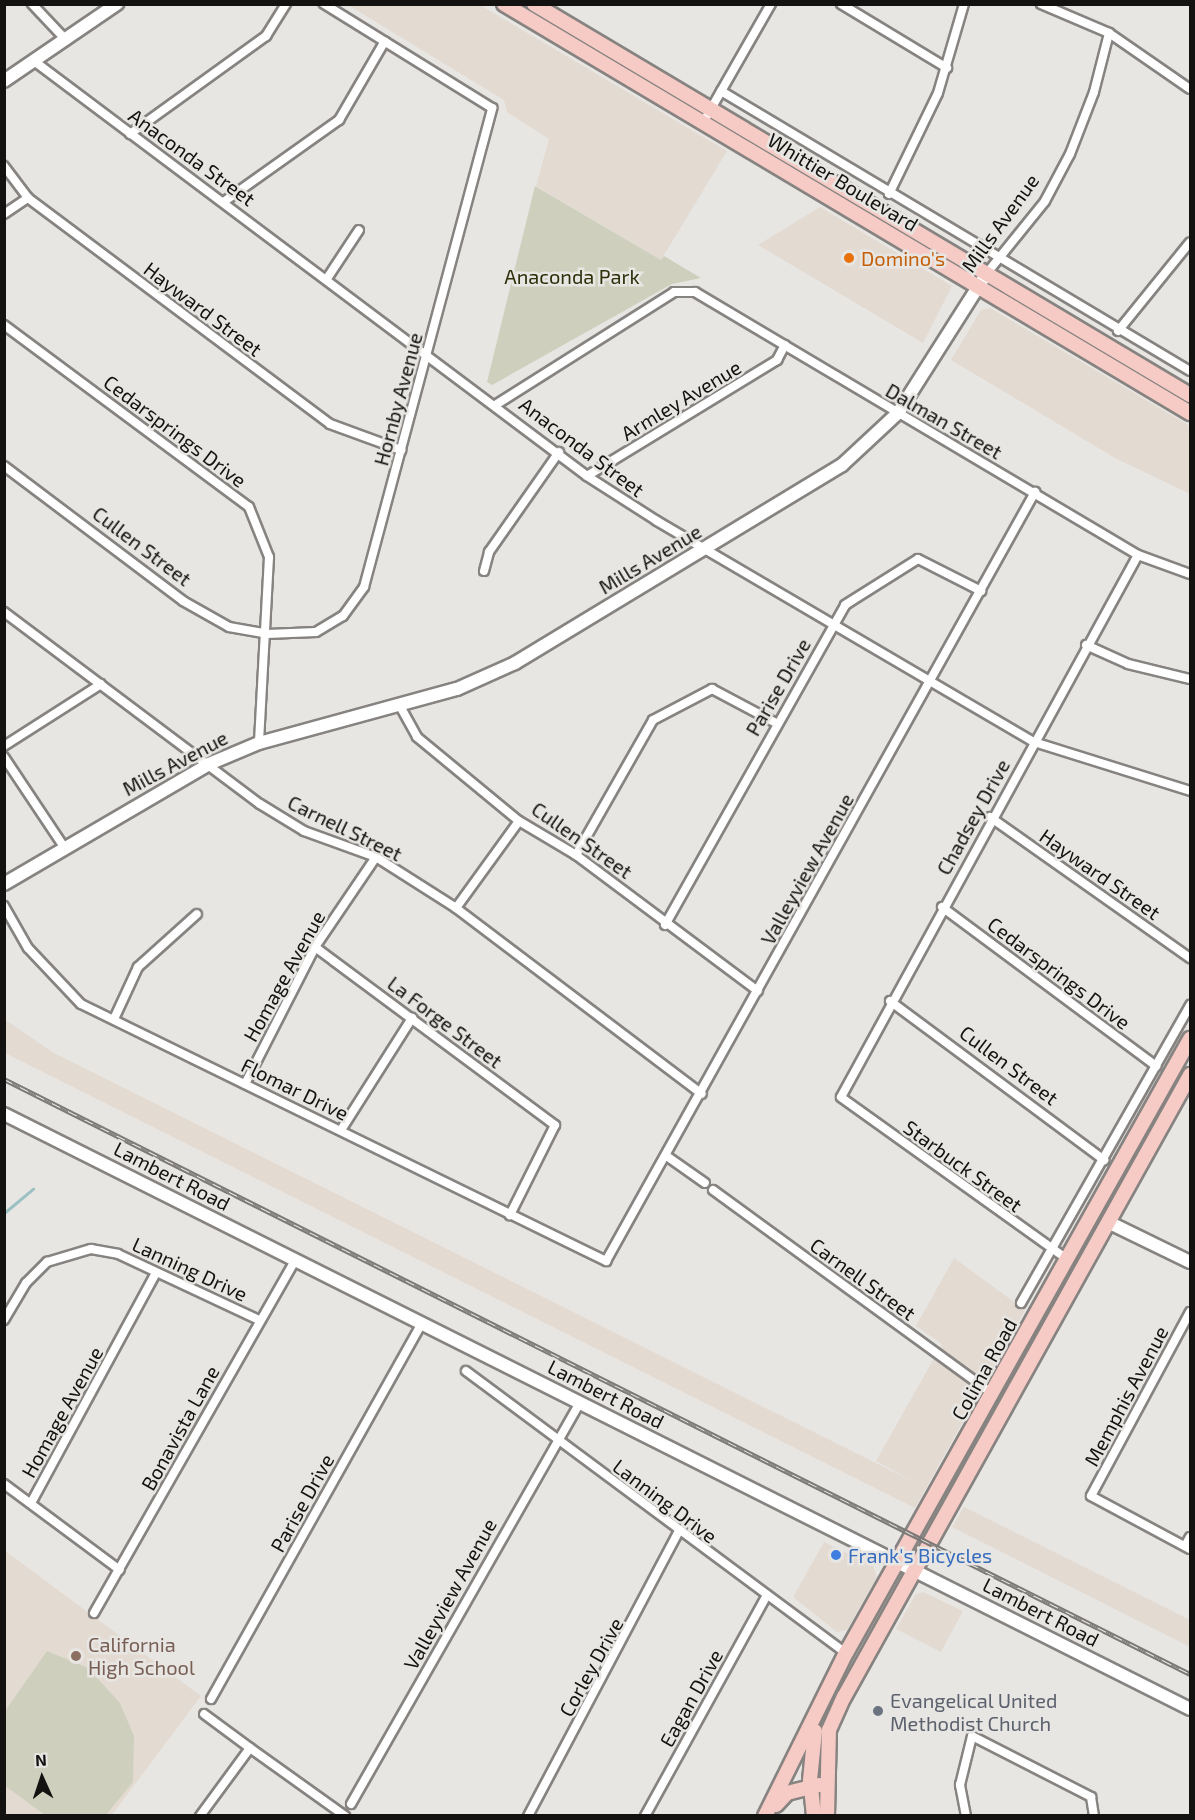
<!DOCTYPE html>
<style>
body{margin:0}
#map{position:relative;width:1195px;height:1820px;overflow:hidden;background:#e8e6e3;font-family:"Exo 2",sans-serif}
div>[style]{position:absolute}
.built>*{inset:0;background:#e3dad2}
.green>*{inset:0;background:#ced0bd}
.stream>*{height:3px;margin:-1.5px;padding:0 1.5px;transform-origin:1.5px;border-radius:1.5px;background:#9cc1c3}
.roads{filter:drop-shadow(2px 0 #868381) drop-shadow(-2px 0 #868381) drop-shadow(0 2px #868381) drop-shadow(0 -2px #868381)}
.street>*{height:8px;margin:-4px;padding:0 4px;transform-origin:4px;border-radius:4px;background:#fff}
.secondary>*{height:12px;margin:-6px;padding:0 6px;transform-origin:6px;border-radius:6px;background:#fff}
.primary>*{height:14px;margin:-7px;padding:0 7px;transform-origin:7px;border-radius:7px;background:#f7cbc5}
.rail>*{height:5px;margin-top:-2.5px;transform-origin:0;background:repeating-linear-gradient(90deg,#e8e6e3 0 9px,#7b7977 0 18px);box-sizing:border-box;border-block:2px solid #7b7977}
.dots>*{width:16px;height:16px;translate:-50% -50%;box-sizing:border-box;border:3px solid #e8e6e3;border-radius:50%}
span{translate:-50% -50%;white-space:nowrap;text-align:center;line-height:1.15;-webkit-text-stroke:5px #e8e6e3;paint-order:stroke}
.street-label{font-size:20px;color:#131211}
.food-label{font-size:20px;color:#c56008}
.left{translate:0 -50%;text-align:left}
.park-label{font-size:20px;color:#2c2f08}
.shop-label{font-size:20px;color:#366cbe}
.education-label{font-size:20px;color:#785e54}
.worship-label{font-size:20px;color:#5b616d}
.frame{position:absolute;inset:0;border:6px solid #131211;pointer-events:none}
.north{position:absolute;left:12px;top:1748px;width:60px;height:60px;-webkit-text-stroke:4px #e8e6e3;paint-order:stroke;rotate:357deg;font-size:16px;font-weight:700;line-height:24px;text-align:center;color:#131211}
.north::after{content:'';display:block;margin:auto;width:21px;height:27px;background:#131211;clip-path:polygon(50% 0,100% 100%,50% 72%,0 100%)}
</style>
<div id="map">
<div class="built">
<i style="clip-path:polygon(348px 5px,480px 5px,727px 151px,661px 260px,536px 186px,549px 139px,507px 112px,504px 100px)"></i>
<i style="clip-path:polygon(820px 207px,952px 286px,923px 343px,758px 245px)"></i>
<i style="clip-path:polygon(990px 308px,1190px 426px,1190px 494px,1115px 458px,951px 360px,981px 310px)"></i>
<i style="clip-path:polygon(4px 1019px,54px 1053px,914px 1482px,876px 1461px,942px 1344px,916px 1326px,954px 1258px,1025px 1310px,915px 1508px,5px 1053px)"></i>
<i style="clip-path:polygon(964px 1507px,1190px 1620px,1190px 1647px,952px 1527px)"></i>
<i style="clip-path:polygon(824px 1542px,873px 1566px,877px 1577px,847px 1630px,837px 1632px,793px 1597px)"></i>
<i style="clip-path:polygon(4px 1550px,201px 1696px,112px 1815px,5px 1815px)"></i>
<i style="clip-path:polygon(923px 1592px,963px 1611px,941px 1652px,896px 1629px,915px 1595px)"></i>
</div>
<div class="green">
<i style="clip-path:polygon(535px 186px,661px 260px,664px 256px,701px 278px,672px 284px,492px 385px,487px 382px)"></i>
<i style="clip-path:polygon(47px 1651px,88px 1668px,120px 1703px,134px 1736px,133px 1782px,106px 1815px,45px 1815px,5px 1786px,5px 1711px)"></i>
</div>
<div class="stream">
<i style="left:4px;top:1213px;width:38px;rotate:-40deg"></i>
</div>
<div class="roads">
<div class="street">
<i style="left:32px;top:4px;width:50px;rotate:46.6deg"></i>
<i style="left:841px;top:4px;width:124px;rotate:31.1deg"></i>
<i style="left:1041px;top:4px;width:74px;rotate:23.1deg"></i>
<i style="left:1109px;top:33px;width:98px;rotate:34.7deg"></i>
<i style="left:34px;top:61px;width:691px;rotate:36.89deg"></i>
<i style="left:587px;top:476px;width:83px;rotate:32.7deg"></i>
<i style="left:657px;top:521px;width:437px;rotate:30.4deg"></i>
<i style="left:1034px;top:742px;width:164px;rotate:17.4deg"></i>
<i style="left:721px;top:91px;width:546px;rotate:30.84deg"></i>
<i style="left:704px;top:121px;width:135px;rotate:-60.2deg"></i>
<i style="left:130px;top:134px;width:168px;rotate:-35.8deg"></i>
<i style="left:266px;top:36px;width:38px;rotate:-58deg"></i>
<i style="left:4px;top:166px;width:40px;rotate:53deg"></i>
<i style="left:28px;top:198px;width:377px;rotate:36.8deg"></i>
<i style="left:330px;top:424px;width:76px;rotate:20.1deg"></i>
<i style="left:889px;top:194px;width:112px;rotate:-64.1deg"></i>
<i style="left:938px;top:93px;width:93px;rotate:-73.7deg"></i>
<i style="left:225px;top:201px;width:140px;rotate:-35.4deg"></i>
<i style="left:339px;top:120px;width:91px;rotate:-59.8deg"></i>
<i style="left:4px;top:214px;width:29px;rotate:-34deg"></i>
<i style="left:987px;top:273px;width:92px;rotate:-51.1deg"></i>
<i style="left:1045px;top:201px;width:53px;rotate:-62deg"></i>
<i style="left:1070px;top:154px;width:66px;rotate:-68.8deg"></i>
<i style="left:1094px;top:92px;width:61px;rotate:-75.7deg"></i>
<i style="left:328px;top:277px;width:56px;rotate:-56.6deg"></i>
<i style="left:4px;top:325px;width:305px;rotate:36.6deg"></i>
<i style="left:249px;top:507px;width:54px;rotate:68.2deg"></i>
<i style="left:269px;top:557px;width:186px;rotate:93.1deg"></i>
<i style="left:1118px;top:331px;width:114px;rotate:-51deg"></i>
<i style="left:497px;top:404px;width:209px;rotate:-32.3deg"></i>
<i style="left:674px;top:292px;width:21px"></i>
<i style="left:695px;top:292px;width:515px;rotate:30.7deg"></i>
<i style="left:1138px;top:555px;width:55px;rotate:20.1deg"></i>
<i style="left:4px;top:466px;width:224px;rotate:37deg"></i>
<i style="left:183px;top:601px;width:53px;rotate:29.5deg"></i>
<i style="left:229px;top:627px;width:39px;rotate:10deg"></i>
<i style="left:267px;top:634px;width:49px;rotate:-2.3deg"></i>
<i style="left:316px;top:632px;width:31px;rotate:-31deg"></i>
<i style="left:343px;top:616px;width:36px;rotate:-54deg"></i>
<i style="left:364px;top:587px;width:496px;rotate:-75deg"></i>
<i style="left:492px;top:108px;width:198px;rotate:-148.2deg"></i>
<i style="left:587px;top:476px;width:223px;rotate:-31.4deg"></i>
<i style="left:777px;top:360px;width:17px;rotate:-62deg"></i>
<i style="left:484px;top:571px;width:20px;rotate:-75deg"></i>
<i style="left:489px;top:552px;width:122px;rotate:-55deg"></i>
<i style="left:4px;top:612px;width:320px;rotate:36.9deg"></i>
<i style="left:260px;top:804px;width:52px;rotate:31.5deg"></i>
<i style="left:304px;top:831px;width:77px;rotate:19.9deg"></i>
<i style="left:376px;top:857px;width:95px;rotate:32.5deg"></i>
<i style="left:456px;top:908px;width:308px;rotate:37.1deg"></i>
<i style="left:1086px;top:645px;width:46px;rotate:24.3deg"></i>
<i style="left:1128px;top:664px;width:64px;rotate:13.6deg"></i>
<i style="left:400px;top:706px;width:35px;rotate:61deg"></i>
<i style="left:417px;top:737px;width:132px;rotate:39.5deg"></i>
<i style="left:519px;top:821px;width:66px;rotate:30.8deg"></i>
<i style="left:576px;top:855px;width:227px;rotate:36.8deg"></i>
<i style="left:4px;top:746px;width:115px;rotate:-32.6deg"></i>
<i style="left:4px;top:757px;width:108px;rotate:56.3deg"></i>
<i style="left:990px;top:817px;width:245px;rotate:35.2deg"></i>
<i style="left:576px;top:855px;width:155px;rotate:-60.3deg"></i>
<i style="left:653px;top:720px;width:67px;rotate:-27.7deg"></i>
<i style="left:712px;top:689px;width:72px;rotate:28deg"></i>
<i style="left:4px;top:906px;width:48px;rotate:60.3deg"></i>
<i style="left:28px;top:948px;width:77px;rotate:46.6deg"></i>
<i style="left:81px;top:1004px;width:585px;rotate:26.08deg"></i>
<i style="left:606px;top:1261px;width:881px;rotate:-60.84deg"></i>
<i style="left:942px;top:907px;width:267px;rotate:36.6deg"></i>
<i style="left:456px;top:908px;width:107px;rotate:-54.1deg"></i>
<i style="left:665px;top:925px;width:367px;rotate:-60.6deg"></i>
<i style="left:845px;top:605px;width:86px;rotate:-32.2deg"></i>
<i style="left:918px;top:559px;width:71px;rotate:26.9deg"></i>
<i style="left:315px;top:947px;width:299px;rotate:36.6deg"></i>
<i style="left:555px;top:1125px;width:101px;rotate:116.6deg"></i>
<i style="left:890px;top:1001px;width:267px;rotate:36.6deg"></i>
<i style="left:114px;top:1019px;width:57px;rotate:-65.2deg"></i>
<i style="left:138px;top:967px;width:79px;rotate:-41.9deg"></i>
<i style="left:245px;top:1084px;width:154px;rotate:-62.9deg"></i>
<i style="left:315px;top:947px;width:109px;rotate:-55.9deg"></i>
<i style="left:341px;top:1130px;width:133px;rotate:-57.6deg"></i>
<i style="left:668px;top:1157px;width:45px;rotate:35.1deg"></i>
<i style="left:713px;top:1190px;width:346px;rotate:36.1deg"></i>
<i style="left:1067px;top:1259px;width:278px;rotate:-144.4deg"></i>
<i style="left:841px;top:1097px;width:618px;rotate:-61.28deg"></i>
<i style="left:1021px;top:1303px;width:343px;rotate:-60.4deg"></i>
<i style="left:1190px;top:1312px;width:209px;rotate:118.3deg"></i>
<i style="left:1091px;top:1496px;width:112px;rotate:28.2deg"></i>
<i style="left:4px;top:1320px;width:43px;rotate:-59.3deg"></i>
<i style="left:26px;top:1283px;width:30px;rotate:-45deg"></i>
<i style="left:47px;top:1262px;width:46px;rotate:-16.5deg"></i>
<i style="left:91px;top:1249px;width:27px;rotate:10deg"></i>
<i style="left:118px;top:1254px;width:156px;rotate:25.1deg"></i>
<i style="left:466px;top:1371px;width:473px;rotate:36.6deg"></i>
<i style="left:4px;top:1484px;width:144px;rotate:36.6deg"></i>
<i style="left:31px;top:1503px;width:262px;rotate:-61.5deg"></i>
<i style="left:1185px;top:1546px;width:10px;rotate:-61deg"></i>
<i style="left:94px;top:1613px;width:406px;rotate:-60.3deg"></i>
<i style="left:211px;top:1699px;width:431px;rotate:-60.7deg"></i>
<i style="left:250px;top:1748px;width:117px;rotate:35.6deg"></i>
<i style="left:351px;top:1804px;width:463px;rotate:-60.3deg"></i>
<i style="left:200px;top:1816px;width:84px;rotate:-53.7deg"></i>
<i style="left:250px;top:1748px;width:57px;rotate:-143.5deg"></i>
<i style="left:528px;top:1816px;width:320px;rotate:-62.1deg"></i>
<i style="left:645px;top:1816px;width:250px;rotate:-61.1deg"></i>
<i style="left:966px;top:1816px;width:32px;rotate:-101deg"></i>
<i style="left:960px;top:1785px;width:50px;rotate:-76.2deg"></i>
<i style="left:972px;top:1736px;width:134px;rotate:27.1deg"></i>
<i style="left:1091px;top:1797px;width:19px;rotate:81deg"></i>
</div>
<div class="secondary">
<i style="left:4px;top:81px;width:137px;rotate:-34.3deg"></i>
<i style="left:4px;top:884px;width:238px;rotate:-30.3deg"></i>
<i style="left:209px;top:764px;width:54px;rotate:-22.8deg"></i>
<i style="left:259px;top:743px;width:205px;rotate:-15.3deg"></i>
<i style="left:457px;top:689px;width:64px;rotate:-24.1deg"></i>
<i style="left:515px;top:663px;width:382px;rotate:-31.2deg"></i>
<i style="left:842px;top:465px;width:76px;rotate:-42.9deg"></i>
<i style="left:898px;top:413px;width:166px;rotate:-57.6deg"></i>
<i style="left:4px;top:1114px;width:1327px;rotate:26.64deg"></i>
<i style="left:1108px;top:1222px;width:91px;rotate:26deg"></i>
</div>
<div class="primary">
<i style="left:504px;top:4px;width:799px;rotate:30.8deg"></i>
<i style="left:534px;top:4px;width:764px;rotate:30.8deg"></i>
<i style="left:776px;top:1805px;width:16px;rotate:-47deg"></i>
<i style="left:787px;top:1793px;width:33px;rotate:-14deg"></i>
<i style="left:765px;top:1816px;width:182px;rotate:-63.6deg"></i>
<i style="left:846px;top:1653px;width:704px;rotate:-60.74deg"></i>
<i style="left:814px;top:1816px;width:36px;rotate:-96deg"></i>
<i style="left:810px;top:1780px;width:49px;rotate:-84.2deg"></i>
<i style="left:827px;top:1816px;width:86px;rotate:-88.7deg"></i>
<i style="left:829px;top:1730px;width:36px;rotate:-66deg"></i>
<i style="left:844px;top:1697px;width:712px;rotate:-60.91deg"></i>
</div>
</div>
<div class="rail">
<i style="left:4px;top:1079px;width:1327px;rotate:26.64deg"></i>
</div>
<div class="dots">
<i style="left:849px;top:258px;background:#e8710a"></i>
<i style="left:836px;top:1555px;background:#3f7fe0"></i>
<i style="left:76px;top:1656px;background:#8d6e63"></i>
<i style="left:878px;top:1711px;background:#6b7280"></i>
</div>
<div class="street-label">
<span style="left:192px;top:157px;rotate:36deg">Anaconda Street</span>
<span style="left:843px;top:182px;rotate:31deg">Whittier Boulevard</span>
<span style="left:1000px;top:223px;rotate:-54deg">Mills Avenue</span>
<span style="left:203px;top:309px;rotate:37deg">Hayward Street</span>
<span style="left:398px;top:399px;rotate:-75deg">Hornby Avenue</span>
<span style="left:681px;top:400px;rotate:-31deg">Armley Avenue</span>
<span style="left:944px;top:421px;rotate:30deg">Dalman Street</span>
<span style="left:175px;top:431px;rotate:37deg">Cedarsprings Drive</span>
<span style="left:582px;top:447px;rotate:37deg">Anaconda Street</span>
<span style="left:142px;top:546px;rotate:37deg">Cullen Street</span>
<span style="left:650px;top:559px;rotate:-31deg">Mills Avenue</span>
<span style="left:778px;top:687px;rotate:-60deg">Parise Drive</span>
<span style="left:175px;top:763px;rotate:-28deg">Mills Avenue</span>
<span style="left:973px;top:817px;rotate:-61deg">Chadsey Drive</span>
<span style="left:345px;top:828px;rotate:26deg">Carnell Street</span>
<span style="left:582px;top:840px;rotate:35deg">Cullen Street</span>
<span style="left:807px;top:869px;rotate:-61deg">Valleyview Avenue</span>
<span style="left:1100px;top:874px;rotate:35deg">Hayward Street</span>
<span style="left:1059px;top:973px;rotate:37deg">Cedarsprings Drive</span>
<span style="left:284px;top:976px;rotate:-61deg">Homage Avenue</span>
<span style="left:445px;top:1022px;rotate:37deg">La Forge Street</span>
<span style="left:1009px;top:1065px;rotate:37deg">Cullen Street</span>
<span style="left:295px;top:1089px;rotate:26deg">Flomar Drive</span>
<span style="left:963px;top:1166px;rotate:36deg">Starbuck Street</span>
<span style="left:172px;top:1176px;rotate:27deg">Lambert Road</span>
<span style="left:190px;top:1269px;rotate:25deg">Lanning Drive</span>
<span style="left:863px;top:1279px;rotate:36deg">Carnell Street</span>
<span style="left:984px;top:1369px;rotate:-61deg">Colima Road</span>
<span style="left:606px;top:1394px;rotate:27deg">Lambert Road</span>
<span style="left:1126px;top:1396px;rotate:-62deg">Memphis Avenue</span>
<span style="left:62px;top:1412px;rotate:-61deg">Homage Avenue</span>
<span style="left:180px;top:1428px;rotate:-61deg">Bonavista Lane</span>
<span style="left:665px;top:1501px;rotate:37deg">Lanning Drive</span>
<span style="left:302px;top:1503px;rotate:-61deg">Parise Drive</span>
<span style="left:450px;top:1594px;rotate:-61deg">Valleyview Avenue</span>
<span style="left:1041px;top:1612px;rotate:27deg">Lambert Road</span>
<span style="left:591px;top:1667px;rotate:-61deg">Corley Drive</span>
<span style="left:691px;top:1698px;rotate:-61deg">Eagan Drive</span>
</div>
<div class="food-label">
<span class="left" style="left:861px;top:258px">Domino's</span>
</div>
<div class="park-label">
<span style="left:572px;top:276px">Anaconda Park</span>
</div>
<div class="shop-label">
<span class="left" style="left:848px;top:1555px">Frank's Bicycles</span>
</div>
<div class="education-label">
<span class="left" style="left:88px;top:1656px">California<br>High School</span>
</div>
<div class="worship-label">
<span class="left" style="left:890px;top:1712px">Evangelical United<br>Methodist Church</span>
</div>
<div class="frame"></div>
<div class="north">N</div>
</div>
